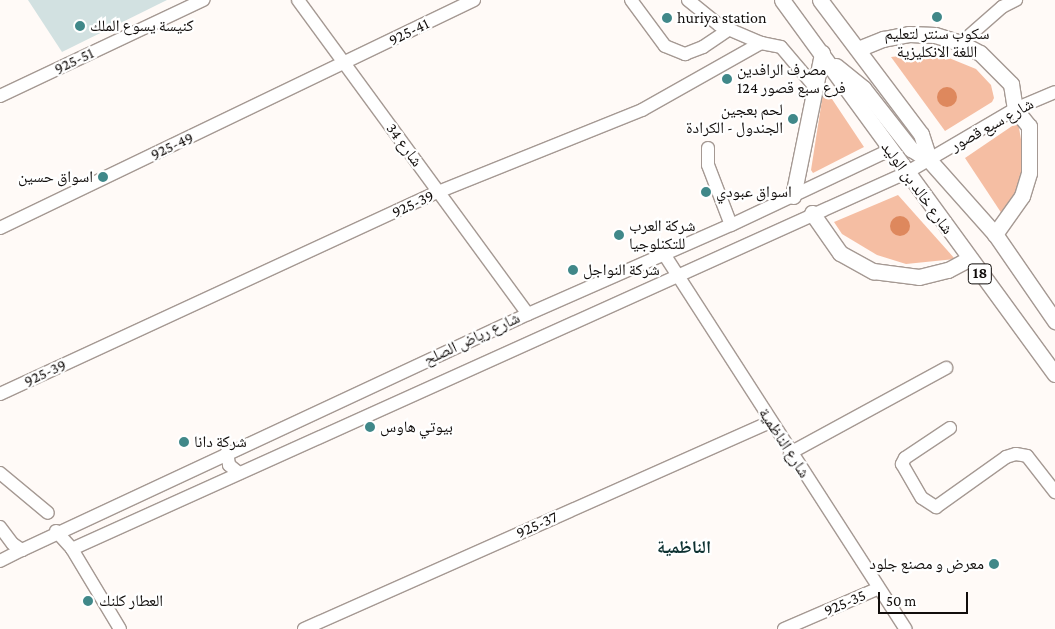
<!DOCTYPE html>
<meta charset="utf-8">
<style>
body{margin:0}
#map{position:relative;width:1055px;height:629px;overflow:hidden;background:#fffaf7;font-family:"Crimson Pro","Noto Naskh Arabic",serif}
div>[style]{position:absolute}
.green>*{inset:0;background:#f5bea3}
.water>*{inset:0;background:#de885d}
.round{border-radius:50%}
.building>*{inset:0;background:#d2e1e1}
.roads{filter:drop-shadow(1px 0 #a59993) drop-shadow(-1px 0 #a59993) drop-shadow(0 1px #a59993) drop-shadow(0 -1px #a59993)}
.minor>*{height:12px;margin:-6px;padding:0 6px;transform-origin:6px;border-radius:6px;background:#fff}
.major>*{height:15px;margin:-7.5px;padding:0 7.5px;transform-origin:7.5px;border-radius:7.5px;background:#fff}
.dots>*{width:14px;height:14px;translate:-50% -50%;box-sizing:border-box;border:2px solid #fff;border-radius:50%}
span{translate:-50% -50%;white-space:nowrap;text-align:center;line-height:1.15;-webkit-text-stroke:4.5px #fff;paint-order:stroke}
.shield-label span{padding:1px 4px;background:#fff;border:1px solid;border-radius:4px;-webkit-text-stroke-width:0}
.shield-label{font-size:15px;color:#110d0b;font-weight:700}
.poi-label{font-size:16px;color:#110d0b}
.left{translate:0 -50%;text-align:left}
.right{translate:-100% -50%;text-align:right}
.street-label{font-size:16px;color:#110d0b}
.neighbourhood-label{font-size:18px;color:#0c3030;font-weight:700}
.scale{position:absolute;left:878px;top:592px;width:90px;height:22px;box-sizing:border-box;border:2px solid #110d0b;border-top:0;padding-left:6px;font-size:15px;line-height:18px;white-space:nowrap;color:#110d0b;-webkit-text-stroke:4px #fff;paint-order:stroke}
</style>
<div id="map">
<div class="green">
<i style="clip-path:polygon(918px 54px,949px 58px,976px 69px,991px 85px,994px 98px,992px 102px,945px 131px,891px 57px)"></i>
<i style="clip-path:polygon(824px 87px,864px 147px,813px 173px,811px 170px)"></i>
<i style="clip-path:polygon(1018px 122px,1023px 151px,1021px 173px,1014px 202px,1004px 217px,965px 158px)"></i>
<i style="clip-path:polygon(898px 195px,955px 259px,906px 264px,877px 255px,842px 234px,834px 222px)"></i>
</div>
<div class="water">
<i class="round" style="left:937px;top:87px;width:20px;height:20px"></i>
<i class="round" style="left:890px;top:216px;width:20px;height:20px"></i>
</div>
<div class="building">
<i style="clip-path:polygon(28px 0,167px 0,62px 52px)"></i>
</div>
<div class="roads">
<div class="minor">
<i style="left:298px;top:0;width:389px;rotate:53.8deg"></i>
<i style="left:631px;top:0;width:57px;rotate:53.5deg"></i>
<i style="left:665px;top:46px;width:22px;rotate:22deg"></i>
<i style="left:685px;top:54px;width:19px;rotate:-21deg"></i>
<i style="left:703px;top:47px;width:32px;rotate:-34deg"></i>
<i style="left:688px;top:0;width:40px;rotate:39deg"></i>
<i style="left:719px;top:25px;width:46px;rotate:23.2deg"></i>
<i style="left:961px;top:43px;width:55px;rotate:-41.3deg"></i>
<i style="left:1002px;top:7px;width:16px;rotate:-27deg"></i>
<i style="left:0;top:96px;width:225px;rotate:-25.3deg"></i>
<i style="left:708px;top:148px;width:17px;rotate:90deg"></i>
<i style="left:708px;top:165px;width:64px;rotate:69deg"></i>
<i style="left:0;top:228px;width:526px;rotate:-25.69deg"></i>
<i style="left:664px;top:254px;width:446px;rotate:57.2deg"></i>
<i style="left:0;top:394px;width:482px;rotate:-24.8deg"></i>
<i style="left:438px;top:192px;width:220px;rotate:-21.9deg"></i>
<i style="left:642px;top:110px;width:137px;rotate:-29.4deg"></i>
<i style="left:761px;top:43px;width:20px;rotate:11deg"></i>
<i style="left:781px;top:47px;width:51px;rotate:49.8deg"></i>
<i style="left:950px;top:428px;width:54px;rotate:146.3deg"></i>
<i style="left:905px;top:458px;width:7px;rotate:117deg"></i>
<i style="left:902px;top:464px;width:39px;rotate:60deg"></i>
<i style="left:922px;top:498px;width:17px;rotate:33deg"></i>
<i style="left:936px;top:507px;width:86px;rotate:-35.5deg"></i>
<i style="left:1006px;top:457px;width:10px;rotate:-17deg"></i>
<i style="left:1016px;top:454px;width:11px;rotate:10deg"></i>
<i style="left:1027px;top:456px;width:46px;rotate:52.1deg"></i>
<i style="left:227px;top:452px;width:13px;rotate:81deg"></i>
<i style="left:229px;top:465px;width:13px;rotate:39deg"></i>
<i style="left:790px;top:453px;width:178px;rotate:-28.6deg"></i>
<i style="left:0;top:473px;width:62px;rotate:39.8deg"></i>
<i style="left:0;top:527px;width:21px;rotate:53deg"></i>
<i style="left:13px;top:544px;width:11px;rotate:34deg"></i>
<i style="left:22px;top:550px;width:558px;rotate:-25deg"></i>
<i style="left:528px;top:314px;width:222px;rotate:-23.7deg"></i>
<i style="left:731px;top:225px;width:176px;rotate:-25.3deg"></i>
<i style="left:56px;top:531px;width:24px;rotate:48deg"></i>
<i style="left:72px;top:549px;width:93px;rotate:59deg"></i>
<i style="left:72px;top:549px;width:915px;rotate:-24.27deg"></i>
<i style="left:906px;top:173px;width:126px;rotate:-30.4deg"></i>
<i style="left:1015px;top:109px;width:43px;rotate:-23deg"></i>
<i style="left:0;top:561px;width:25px;rotate:-27deg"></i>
<i style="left:304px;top:629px;width:510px;rotate:-23.95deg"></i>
<i style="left:784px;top:629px;width:103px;rotate:-23.3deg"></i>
</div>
<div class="major">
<i style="left:782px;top:0;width:463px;rotate:53.9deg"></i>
<i style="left:820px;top:0;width:168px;rotate:53deg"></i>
<i style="left:921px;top:134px;width:28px;rotate:72deg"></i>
<i style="left:930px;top:161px;width:98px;rotate:48.3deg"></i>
<i style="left:995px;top:234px;width:106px;rotate:55.4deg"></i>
<i style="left:858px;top:49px;width:27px;rotate:-22deg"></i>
<i style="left:883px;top:39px;width:26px;rotate:-11deg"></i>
<i style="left:909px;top:34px;width:26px;rotate:2deg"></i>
<i style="left:935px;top:35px;width:27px;rotate:17deg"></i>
<i style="left:961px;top:43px;width:21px;rotate:28deg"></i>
<i style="left:980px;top:53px;width:44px;rotate:45deg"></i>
<i style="left:1011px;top:84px;width:25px;rotate:81deg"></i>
<i style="left:1015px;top:109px;width:22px;rotate:51deg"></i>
<i style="left:1029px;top:126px;width:47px;rotate:90deg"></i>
<i style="left:1029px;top:173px;width:24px;rotate:107deg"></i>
<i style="left:1022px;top:196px;width:47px;rotate:125.4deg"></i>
<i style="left:836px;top:66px;width:35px;rotate:39deg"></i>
<i style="left:863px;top:88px;width:78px;rotate:51.8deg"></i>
<i style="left:911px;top:149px;width:22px;rotate:32deg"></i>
<i style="left:793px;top:196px;width:146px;rotate:-78.5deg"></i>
<i style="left:812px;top:213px;width:49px;rotate:55deg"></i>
<i style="left:840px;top:253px;width:38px;rotate:29deg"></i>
<i style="left:873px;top:271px;width:46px;rotate:7.4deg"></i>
<i style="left:919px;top:277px;width:30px;rotate:-14deg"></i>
<i style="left:948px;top:270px;width:24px;rotate:-28deg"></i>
</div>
</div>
<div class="dots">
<i style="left:937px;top:17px;background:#408889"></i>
<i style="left:667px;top:18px;background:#408889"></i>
<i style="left:80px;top:26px;background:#408889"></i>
<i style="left:727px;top:79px;background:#408889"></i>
<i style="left:793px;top:119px;background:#408889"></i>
<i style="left:103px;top:177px;background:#408889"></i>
<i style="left:706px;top:192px;background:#408889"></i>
<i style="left:619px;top:235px;background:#408889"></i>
<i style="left:573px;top:270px;background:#408889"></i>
<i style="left:370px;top:427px;background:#408889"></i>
<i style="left:184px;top:442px;background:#408889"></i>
<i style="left:994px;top:564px;background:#408889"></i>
<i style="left:88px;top:601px;background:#408889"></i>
</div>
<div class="shield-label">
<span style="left:980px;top:274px">18</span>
</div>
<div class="poi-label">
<span class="left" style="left:677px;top:18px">huriya station</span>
<span class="left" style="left:90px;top:26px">كنيسة يسوع الملك</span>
<span style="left:937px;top:43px">سكوب سنتر لتعليم<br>اللغة الانكليزية</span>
<span class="left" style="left:737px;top:79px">مصرف الرافدين<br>فرع سبع قصور 124</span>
<span class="right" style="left:783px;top:119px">لحم بعجين<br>الجندول - الكرادة</span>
<span class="right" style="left:93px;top:177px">اسواق حسين</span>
<span class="left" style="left:716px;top:192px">اسواق عبودي</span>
<span class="left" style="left:629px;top:235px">شركة العرب<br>للتكنلوجيا</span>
<span class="left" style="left:583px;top:270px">شركة النواجل</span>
<span class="left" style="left:380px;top:427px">بيوتي هاوس</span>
<span class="left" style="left:194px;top:442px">شركة دانا</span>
<span class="right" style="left:984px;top:564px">معرض و مصنع جلود</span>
<span class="left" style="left:99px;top:601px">العطار كلنك</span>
</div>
<div class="street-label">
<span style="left:409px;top:32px;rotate:-26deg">925-41</span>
<span style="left:74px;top:61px;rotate:-25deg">925-51</span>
<span style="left:992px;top:125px;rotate:-29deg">شارع سبع قصور</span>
<span style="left:404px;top:145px;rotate:54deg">شارع 34</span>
<span style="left:172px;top:146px;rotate:-25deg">925-49</span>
<span style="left:917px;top:188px;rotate:54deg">شارع خالد بن الوليد</span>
<span style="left:413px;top:204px;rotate:-25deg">925-39</span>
<span style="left:472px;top:339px;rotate:-25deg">شارع رياض الصلح</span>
<span style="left:45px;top:373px;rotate:-25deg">925-39</span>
<span style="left:784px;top:443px;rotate:57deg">شارع الناظمية</span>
<span style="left:537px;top:525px;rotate:-24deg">925-37</span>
<span style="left:845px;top:603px;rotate:-23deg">925-35</span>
</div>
<div class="neighbourhood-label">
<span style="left:684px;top:547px">الناظمية</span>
</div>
<div class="scale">50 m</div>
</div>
